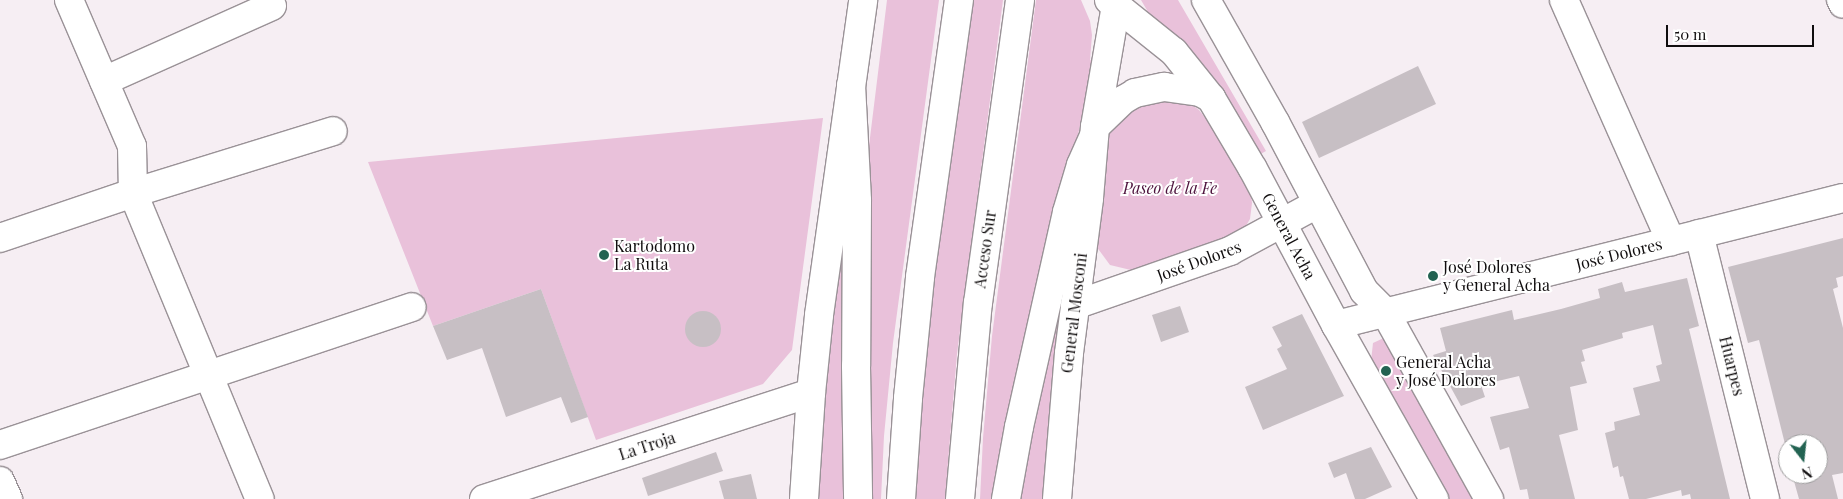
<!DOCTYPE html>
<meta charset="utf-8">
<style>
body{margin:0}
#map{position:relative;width:1843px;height:499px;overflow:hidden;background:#f6eef3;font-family:"Playfair Display",serif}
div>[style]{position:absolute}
.green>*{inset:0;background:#e9c1da}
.building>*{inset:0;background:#c7bfc4}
.round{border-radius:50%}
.roads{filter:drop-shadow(1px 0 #9a9297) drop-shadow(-1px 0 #9a9297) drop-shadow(0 1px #9a9297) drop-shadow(0 -1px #9a9297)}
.minor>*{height:28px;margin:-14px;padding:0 14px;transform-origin:14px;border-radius:14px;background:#fff}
.major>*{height:28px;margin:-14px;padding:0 14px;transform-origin:14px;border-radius:14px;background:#fff}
.highway>*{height:28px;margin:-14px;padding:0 14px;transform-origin:14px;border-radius:14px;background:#fff}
.dots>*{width:14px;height:14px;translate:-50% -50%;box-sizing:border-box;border:2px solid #fff;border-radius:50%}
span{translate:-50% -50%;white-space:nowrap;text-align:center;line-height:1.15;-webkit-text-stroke:4px #fff;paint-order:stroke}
.park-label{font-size:16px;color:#4c123c;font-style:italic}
.street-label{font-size:16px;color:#100d0e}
.poi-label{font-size:16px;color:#100d0e}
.left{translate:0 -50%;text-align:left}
.north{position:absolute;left:1778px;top:434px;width:50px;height:50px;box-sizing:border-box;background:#fff;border:1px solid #9f9e9f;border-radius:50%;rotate:164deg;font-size:14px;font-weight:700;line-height:20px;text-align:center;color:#100d0e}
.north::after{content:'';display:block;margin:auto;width:18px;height:22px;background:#236352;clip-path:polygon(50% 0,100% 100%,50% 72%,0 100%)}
.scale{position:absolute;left:1666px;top:25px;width:148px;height:22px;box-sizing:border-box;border:2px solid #100d0e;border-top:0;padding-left:6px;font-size:15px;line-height:18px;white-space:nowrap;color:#100d0e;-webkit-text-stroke:4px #fff;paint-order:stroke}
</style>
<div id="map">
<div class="green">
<i style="clip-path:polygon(887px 0,939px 0,893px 343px,884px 436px,881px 499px,868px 499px,866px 170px)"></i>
<i style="clip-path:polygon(974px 0,1003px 0,957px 354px,945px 499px,913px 499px,921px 371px,960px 77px)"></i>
<i style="clip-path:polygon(1036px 0,1081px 0,1090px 21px,1092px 35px,1090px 60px,1094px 62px,998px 499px,980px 499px,983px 438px,992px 336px)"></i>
<i style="clip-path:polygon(1141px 0,1178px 0,1266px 151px,1257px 156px,1217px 84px,1186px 47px,1151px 17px)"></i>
<i style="clip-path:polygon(1147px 99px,1191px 104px,1199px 110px,1226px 144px,1251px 194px,1252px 203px,1250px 219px,1241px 234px,1135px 271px,1110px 265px,1096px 246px,1108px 130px,1113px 124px)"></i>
<i style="clip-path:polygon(823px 118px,792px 350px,763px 384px,596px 440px,541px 289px,433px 326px,368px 162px)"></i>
<i style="clip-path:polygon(1075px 204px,1042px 499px,1018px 499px)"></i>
<i style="clip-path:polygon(846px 219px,846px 499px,819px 499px,819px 469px,827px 368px,834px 294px)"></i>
<i style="clip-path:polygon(1388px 336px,1479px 499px,1449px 499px,1371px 361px,1373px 343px)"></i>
</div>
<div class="building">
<i style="clip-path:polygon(1418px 66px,1436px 104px,1319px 158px,1302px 122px)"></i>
<i style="clip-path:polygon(1843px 238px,1843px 276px,1836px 278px,1838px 287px,1833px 289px,1843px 328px,1843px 473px,1832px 475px,1838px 499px,1799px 499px,1792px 474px,1818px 474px,1818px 444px,1785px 444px,1759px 340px,1748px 343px,1728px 267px)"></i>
<i style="clip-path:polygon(1687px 278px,1699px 326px,1689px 329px,1730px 499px,1691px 499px,1690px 494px,1682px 496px,1681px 490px,1646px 499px,1629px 499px,1623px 476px,1620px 477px,1618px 466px,1613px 468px,1605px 433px,1615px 430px,1614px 422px,1640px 415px,1633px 388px,1660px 381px,1656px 366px,1662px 364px,1653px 325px,1622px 333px,1623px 338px,1582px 350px,1585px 361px,1581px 362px,1587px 383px,1570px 387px,1578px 430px,1559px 435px,1575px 499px,1529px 499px,1527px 489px,1520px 490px,1509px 447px,1500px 450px,1490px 417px,1529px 408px,1519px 376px,1481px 385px,1485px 397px,1461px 406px,1433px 355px,1446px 351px,1440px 328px,1512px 310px,1514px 320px,1561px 309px,1600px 298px,1598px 289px,1622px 282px,1625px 292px)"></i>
<i style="clip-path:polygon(541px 289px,588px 417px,571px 423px,561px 397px,506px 417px,482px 348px,447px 360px,433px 326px)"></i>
<i style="clip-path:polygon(1180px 306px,1189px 332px,1161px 342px,1152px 315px)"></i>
<i class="round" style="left:685px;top:311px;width:36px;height:36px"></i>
<i style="clip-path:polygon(1302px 314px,1344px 396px,1263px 430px,1245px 387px,1287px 369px,1277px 349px,1282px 346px,1272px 327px)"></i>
<i style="clip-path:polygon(1371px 447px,1392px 487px,1365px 499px,1355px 499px,1346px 473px,1334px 478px,1328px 463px)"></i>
<i style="clip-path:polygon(716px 452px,723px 471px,648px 496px,642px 478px)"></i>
<i style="clip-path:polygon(751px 474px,757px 499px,724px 499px,719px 481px)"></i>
</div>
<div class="roads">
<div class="minor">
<i style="left:69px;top:0;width:159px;rotate:66.7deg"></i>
<i style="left:132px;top:146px;width:47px;rotate:88.8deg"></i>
<i style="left:133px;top:193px;width:331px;rotate:67.5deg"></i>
<i style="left:1206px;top:0;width:140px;rotate:60.5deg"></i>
<i style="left:1275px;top:122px;width:191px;rotate:62.2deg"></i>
<i style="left:1364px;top:291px;width:30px;rotate:45deg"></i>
<i style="left:1385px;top:312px;width:214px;rotate:60.9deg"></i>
<i style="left:1564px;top:0;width:264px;rotate:66.1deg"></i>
<i style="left:1841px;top:0;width:4px;rotate:63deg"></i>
<i style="left:104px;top:81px;width:184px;rotate:-24.1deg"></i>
<i style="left:1699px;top:234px;width:273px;rotate:76deg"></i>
<i style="left:0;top:238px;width:140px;rotate:-18.7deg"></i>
<i style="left:133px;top:193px;width:209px;rotate:-17.2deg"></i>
<i style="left:1075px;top:305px;width:164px;rotate:-19.2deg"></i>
<i style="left:1230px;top:251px;width:99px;rotate:-28.4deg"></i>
<i style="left:1336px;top:325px;width:523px;rotate:-14.06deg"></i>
<i style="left:0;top:445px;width:434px;rotate:-18.5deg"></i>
<i style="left:0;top:481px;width:20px;rotate:66deg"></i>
<i style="left:484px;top:499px;width:344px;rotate:-18deg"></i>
<i style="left:804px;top:499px;width:106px;rotate:-86.2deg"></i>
<i style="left:811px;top:393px;width:78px;rotate:-84.1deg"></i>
<i style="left:819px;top:315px;width:318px;rotate:-82deg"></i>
<i style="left:1057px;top:499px;width:146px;rotate:-85.3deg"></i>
<i style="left:1069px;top:353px;width:156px;rotate:-82.6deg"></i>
<i style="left:1089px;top:198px;width:71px;rotate:-85.2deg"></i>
<i style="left:1095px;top:127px;width:129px;rotate:-80.2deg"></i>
</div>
<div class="major">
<i style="left:1109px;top:0;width:83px;rotate:38.7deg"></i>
<i style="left:1174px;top:52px;width:59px;rotate:51.2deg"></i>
<i style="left:1211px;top:98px;width:82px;rotate:59.4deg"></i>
<i style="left:1253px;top:169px;width:177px;rotate:62deg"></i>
<i style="left:1336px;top:325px;width:200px;rotate:60.6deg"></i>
<i style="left:1095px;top:127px;width:39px;rotate:-44deg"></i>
<i style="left:1123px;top:100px;width:14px;rotate:-30deg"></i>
<i style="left:1135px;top:93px;width:30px;rotate:-12deg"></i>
<i style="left:1164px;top:87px;width:36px;rotate:8deg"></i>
<i style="left:1200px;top:92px;width:13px;rotate:29deg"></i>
</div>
<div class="highway">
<i style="left:851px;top:85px;width:116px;rotate:87deg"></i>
<i style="left:857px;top:201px;width:165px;rotate:90.3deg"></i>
<i style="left:856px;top:366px;width:133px;rotate:89.1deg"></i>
<i style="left:901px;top:499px;width:101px;rotate:-86deg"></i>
<i style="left:908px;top:398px;width:122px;rotate:-84.3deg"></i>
<i style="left:920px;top:277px;width:280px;rotate:-82deg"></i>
<i style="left:960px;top:499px;width:197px;rotate:-84.8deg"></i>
<i style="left:978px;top:303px;width:306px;rotate:-82.1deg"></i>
<i style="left:1006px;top:499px;width:73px;rotate:-79.8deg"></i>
<i style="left:1019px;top:427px;width:220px;rotate:-77.4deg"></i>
<i style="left:1067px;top:212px;width:49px;rotate:-73.4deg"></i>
<i style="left:1081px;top:165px;width:32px;rotate:-66deg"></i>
</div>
</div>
<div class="dots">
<i style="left:604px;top:255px;background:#236352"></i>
<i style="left:1433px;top:276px;background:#236352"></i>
<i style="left:1386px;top:371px;background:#236352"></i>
</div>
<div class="park-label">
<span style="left:1170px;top:188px">Paseo de la Fe</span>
</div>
<div class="street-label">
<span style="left:1289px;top:236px;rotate:62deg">General Acha</span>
<span style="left:985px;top:249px;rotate:-82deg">Acceso Sur</span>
<span style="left:1619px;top:254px;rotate:-14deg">José Dolores</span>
<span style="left:1199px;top:261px;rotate:-20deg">José Dolores</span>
<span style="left:1074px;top:313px;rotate:-83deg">General Mosconi</span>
<span style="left:1732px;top:366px;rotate:76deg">Huarpes</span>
<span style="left:647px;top:446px;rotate:-18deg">La Troja</span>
</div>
<div class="poi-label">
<span class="left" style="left:614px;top:255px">Kartodomo<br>La Ruta</span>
<span class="left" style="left:1443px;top:276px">José Dolores<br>y General Acha</span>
<span class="left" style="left:1396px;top:371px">General Acha<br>y José Dolores</span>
</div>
<div class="north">N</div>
<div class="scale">50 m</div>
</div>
